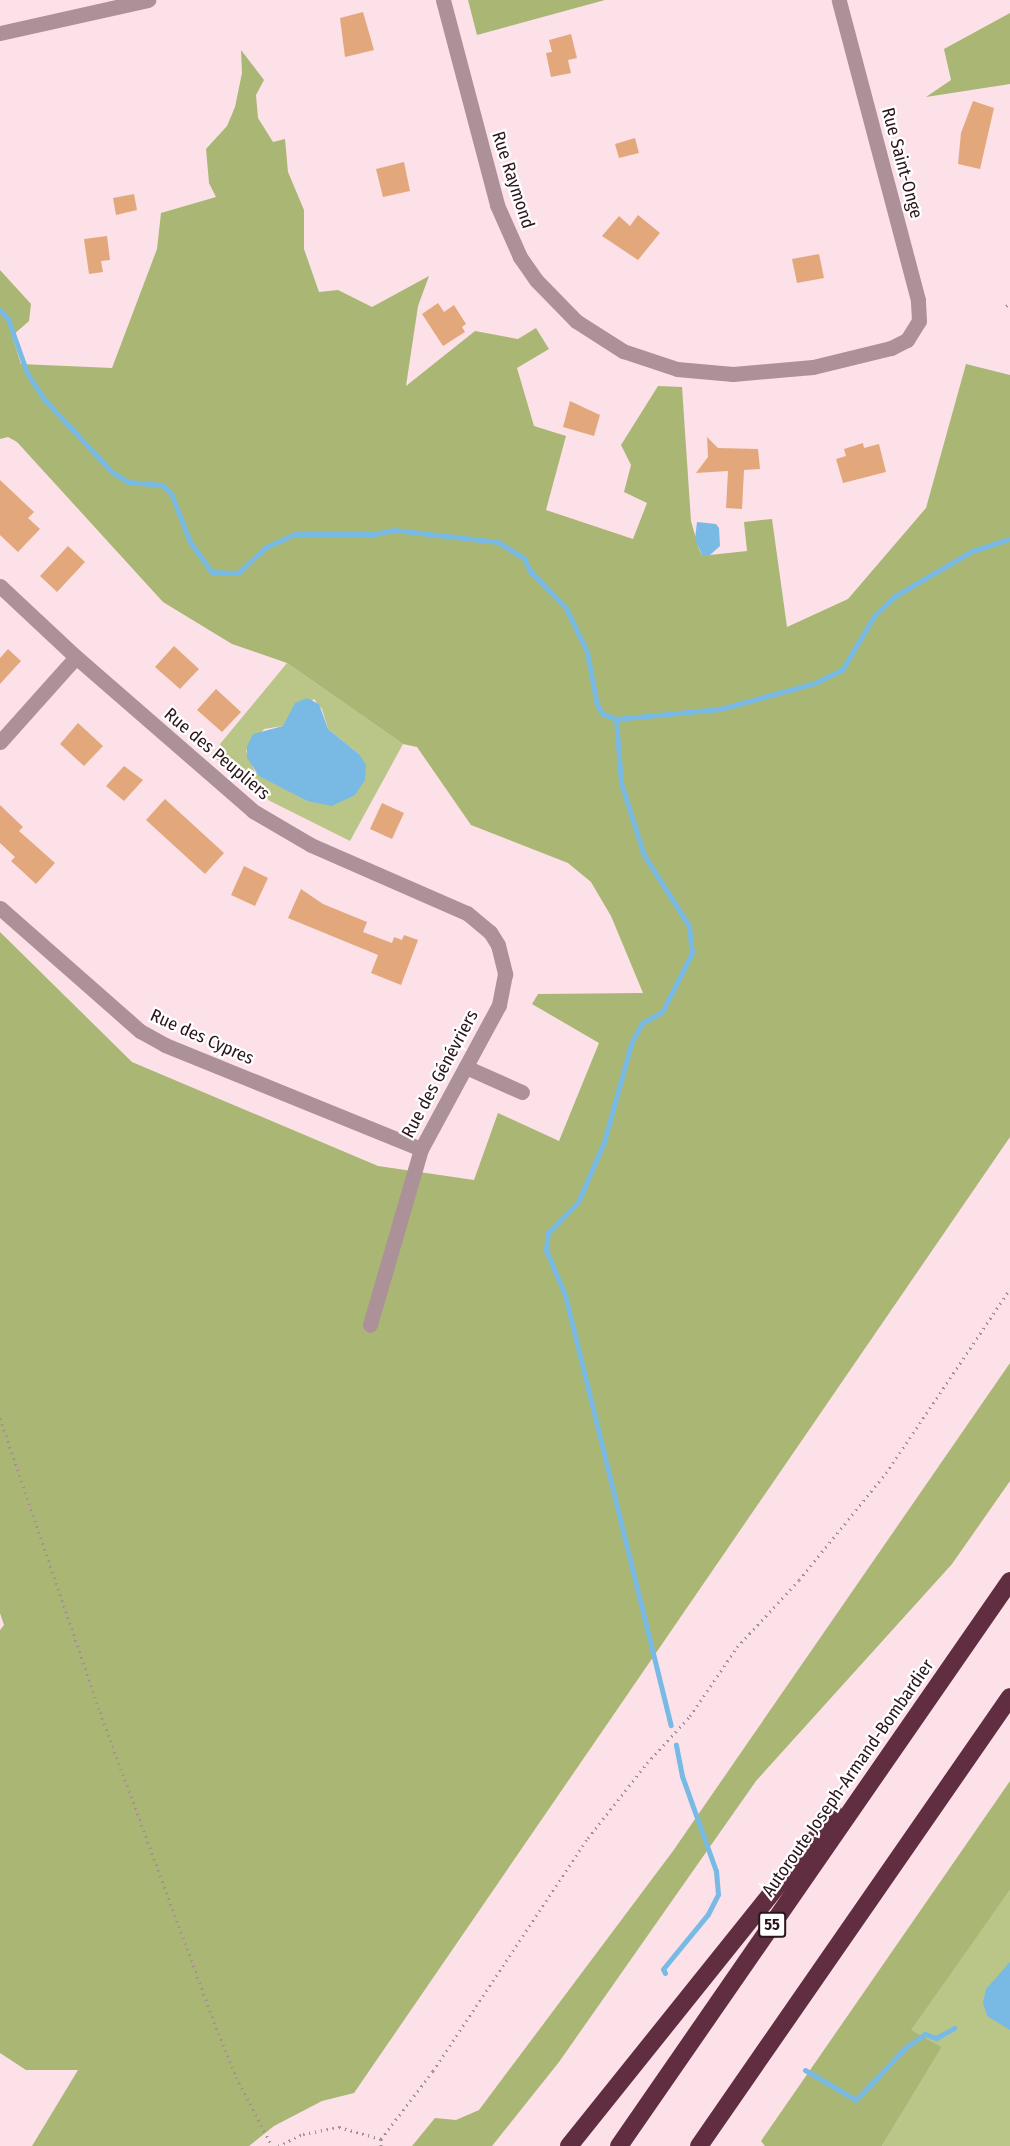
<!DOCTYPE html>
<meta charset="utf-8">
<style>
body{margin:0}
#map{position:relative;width:1010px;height:2146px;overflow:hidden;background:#fce1e9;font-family:"Fira Sans Condensed",sans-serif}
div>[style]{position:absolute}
.green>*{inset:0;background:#bac688}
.forest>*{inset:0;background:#aab673}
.water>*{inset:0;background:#78bae4}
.stream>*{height:5px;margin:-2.5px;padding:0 2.5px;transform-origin:2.5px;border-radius:2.5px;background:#78bae4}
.building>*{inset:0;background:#e2a87c}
.path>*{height:3px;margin-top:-1.5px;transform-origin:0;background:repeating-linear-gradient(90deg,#a78e96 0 1.5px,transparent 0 6px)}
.minor>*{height:15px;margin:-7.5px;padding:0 7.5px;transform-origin:7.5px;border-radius:7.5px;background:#ac9199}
.motorway>*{height:18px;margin:-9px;padding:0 9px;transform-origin:9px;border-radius:9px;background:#612e41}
span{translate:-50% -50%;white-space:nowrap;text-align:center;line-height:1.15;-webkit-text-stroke:4.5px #fff;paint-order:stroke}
.shield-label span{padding:2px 4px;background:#fff;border:2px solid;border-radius:4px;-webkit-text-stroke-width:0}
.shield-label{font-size:16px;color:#2b151d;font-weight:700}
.street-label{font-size:18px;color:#2b151d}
</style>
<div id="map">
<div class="green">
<i style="clip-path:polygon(evenodd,287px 663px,403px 744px,350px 841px,270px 801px,211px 755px,287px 663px,314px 699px,322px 709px,328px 729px,359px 754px,307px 801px,255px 772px,246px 751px,264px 729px,283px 726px,314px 699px)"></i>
<i style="clip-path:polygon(1010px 1890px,1010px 2146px,882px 2146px,942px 2047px,910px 2030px)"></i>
</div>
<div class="forest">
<i style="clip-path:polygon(468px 0,605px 0,477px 35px)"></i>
<i style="clip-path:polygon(1010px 13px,1010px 84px,926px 97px,951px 80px,944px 49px)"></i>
<i style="clip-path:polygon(241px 50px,264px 80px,256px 95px,258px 118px,273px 142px,285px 139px,288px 172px,304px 210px,304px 249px,319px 292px,338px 290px,372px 307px,429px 276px,418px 306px,406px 386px,475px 331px,518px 339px,536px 328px,549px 349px,517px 368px,534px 426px,566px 436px,546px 510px,633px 539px,647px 503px,624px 492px,631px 465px,621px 445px,658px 386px,682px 387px,691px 521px,699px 549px,702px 555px,710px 555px,747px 551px,744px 522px,772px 519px,787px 627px,848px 599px,926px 508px,966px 364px,1010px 375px,1010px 1137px,354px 2093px,322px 2101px,274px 2126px,249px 2146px,32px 2146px,78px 2070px,26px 2070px,0 2053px,0 1630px,4px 1625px,0 1613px,0 932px,132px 1062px,378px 1166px,474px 1180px,498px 1113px,559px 1141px,599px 1043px,532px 1004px,538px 994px,643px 993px,611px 916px,591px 882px,568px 863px,471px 825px,417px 747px,403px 744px,287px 663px,232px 644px,163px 602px,17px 442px,8px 437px,0 439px,0 270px,31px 304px,29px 321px,12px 336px,21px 364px,112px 368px,157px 249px,161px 213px,216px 197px,209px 183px,206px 149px,227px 126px,235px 107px,242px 73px)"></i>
<i style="clip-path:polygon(1010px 1363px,1010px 1481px,952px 1564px,756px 1781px,559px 2062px,492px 2146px,412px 2146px,435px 2118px,456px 2120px,479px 2110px,673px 1851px)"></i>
<i style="clip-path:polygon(1010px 1781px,1010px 1890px,911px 2030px,942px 2047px,882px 2146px,765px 2146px,761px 2141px)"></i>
</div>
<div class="water">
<i style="clip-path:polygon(697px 522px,716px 524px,719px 528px,720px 546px,710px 555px,702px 555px,695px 539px)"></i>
<i style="clip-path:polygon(307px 698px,319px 704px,328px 729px,359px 754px,366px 765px,365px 780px,355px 795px,332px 806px,307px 801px,259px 776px,247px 758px,247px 746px,253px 734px,283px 726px,295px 703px)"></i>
<i style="clip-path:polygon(1010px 1962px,1010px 2030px,987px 2016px,983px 2003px,986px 1989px)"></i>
</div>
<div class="stream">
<i style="left:0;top:310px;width:12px;rotate:48deg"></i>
<i style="left:8px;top:319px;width:57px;rotate:70.6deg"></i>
<i style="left:27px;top:373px;width:30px;rotate:57deg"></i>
<i style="left:43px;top:398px;width:101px;rotate:47deg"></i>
<i style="left:112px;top:472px;width:19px;rotate:32deg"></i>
<i style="left:128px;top:482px;width:34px;rotate:5deg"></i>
<i style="left:162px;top:485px;width:12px;rotate:42deg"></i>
<i style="left:171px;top:493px;width:53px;rotate:68.8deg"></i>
<i style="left:190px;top:542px;width:37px;rotate:54deg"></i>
<i style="left:212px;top:572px;width:26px;rotate:2deg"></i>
<i style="left:238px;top:573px;width:38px;rotate:-43deg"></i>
<i style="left:266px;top:547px;width:32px;rotate:-24deg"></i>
<i style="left:295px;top:534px;width:80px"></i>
<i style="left:375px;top:534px;width:19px;rotate:-12deg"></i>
<i style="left:394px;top:530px;width:105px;rotate:6.6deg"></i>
<i style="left:498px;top:542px;width:31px;rotate:32deg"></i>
<i style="left:524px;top:558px;width:14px;rotate:65deg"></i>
<i style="left:530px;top:571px;width:52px;rotate:45.8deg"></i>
<i style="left:566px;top:608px;width:49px;rotate:64.5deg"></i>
<i style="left:587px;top:652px;width:54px;rotate:79.3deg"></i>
<i style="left:597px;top:705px;width:11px;rotate:56deg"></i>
<i style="left:603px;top:714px;width:14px;rotate:21deg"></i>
<i style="left:616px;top:719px;width:104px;rotate:-5.5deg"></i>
<i style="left:720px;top:709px;width:98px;rotate:-15.3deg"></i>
<i style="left:815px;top:683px;width:30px;rotate:-26deg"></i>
<i style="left:842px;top:670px;width:63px;rotate:-59.3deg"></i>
<i style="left:874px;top:616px;width:29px;rotate:-44deg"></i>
<i style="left:895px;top:596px;width:89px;rotate:-30.3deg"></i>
<i style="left:972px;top:551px;width:40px;rotate:-18deg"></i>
<i style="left:616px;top:719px;width:64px;rotate:85.5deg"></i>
<i style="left:621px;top:783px;width:76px;rotate:72.3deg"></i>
<i style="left:644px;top:855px;width:84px;rotate:57.6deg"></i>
<i style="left:689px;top:926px;width:27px;rotate:84deg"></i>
<i style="left:692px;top:953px;width:66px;rotate:117deg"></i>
<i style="left:662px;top:1012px;width:23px;rotate:151deg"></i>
<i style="left:642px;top:1023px;width:24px;rotate:118deg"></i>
<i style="left:631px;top:1044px;width:102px;rotate:105.4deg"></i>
<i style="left:604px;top:1142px;width:65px;rotate:113.4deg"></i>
<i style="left:578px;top:1202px;width:43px;rotate:134.1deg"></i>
<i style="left:548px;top:1233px;width:17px;rotate:97deg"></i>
<i style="left:546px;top:1250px;width:49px;rotate:67.1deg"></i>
<i style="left:565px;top:1295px;width:443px;rotate:76.2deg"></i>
<i style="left:665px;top:1973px;width:4px;rotate:-117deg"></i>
<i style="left:663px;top:1969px;width:71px;rotate:-50.7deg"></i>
<i style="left:708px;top:1914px;width:22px;rotate:-63deg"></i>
<i style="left:718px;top:1894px;width:23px;rotate:-95deg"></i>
<i style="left:716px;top:1871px;width:101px;rotate:-109.7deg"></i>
<i style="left:682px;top:1776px;width:32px;rotate:-101deg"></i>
<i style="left:805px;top:2070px;width:59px;rotate:30.5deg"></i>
<i style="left:856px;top:2100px;width:71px;rotate:-46.7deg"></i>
<i style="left:905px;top:2048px;width:24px;rotate:-35deg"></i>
<i style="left:925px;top:2034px;width:12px;rotate:20deg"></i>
<i style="left:936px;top:2038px;width:21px;rotate:-29deg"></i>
</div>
<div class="building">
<i style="clip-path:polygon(363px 12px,374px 50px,345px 57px,340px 18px)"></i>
<i style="clip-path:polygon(571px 34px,577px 58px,568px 60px,571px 73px,551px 77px,546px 53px,552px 52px,549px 40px)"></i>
<i style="clip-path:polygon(973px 101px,994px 108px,980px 169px,958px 164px,961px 133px)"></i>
<i style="clip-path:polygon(635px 138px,639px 153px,619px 158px,615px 144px)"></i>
<i style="clip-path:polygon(404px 162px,410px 191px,383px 197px,376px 169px)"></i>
<i style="clip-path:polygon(134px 194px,137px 210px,116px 215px,113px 198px)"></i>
<i style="clip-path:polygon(638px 215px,660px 233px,638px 260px,602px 236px,619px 216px,630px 226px)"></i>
<i style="clip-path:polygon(107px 236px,110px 260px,101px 261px,103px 272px,89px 274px,84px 239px)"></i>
<i style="clip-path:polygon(819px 254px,824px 278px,797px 283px,792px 259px)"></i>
<i style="clip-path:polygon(438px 303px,444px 312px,454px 305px,466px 324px,462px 327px,465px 332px,443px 346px,422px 314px)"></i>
<i style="clip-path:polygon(570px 401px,600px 415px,594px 436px,563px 427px)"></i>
<i style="clip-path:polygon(707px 437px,718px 448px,758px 449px,760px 469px,744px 470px,742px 509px,726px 508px,728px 471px,696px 473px,708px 457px)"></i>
<i style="clip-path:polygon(863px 443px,864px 448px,879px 444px,886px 472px,843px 483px,836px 459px,846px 456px,844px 449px)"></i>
<i style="clip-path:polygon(0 480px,34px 512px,28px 518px,40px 529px,18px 552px,0 535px)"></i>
<i style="clip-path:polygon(68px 546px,85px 562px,57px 592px,40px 576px)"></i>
<i style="clip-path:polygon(174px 646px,199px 669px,180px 689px,155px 667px)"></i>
<i style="clip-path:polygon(8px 649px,21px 661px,0 684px,0 658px)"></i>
<i style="clip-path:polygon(216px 689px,241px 712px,222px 732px,197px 710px)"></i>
<i style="clip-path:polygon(78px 723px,103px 746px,84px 766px,60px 744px)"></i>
<i style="clip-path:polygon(124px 766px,143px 780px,124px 801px,106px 786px)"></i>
<i style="clip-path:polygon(165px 799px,224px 853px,205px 874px,146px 820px)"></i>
<i style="clip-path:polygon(382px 803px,404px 813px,392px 839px,370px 829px)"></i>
<i style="clip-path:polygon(0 805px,23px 827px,19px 831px,55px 863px,36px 884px,11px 861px,15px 857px,0 843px)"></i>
<i style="clip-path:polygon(244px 866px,268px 878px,255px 906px,231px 895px)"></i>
<i style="clip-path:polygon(301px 889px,323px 904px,367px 922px,363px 932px,392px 943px,394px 937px,402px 940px,404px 935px,418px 940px,401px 985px,371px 973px,378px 955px,288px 918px)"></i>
</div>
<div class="path">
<i style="left:1006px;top:306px;width:4px;rotate:-27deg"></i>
<i style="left:0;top:1418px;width:311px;rotate:71.2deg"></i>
<i style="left:100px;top:1712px;width:330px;rotate:69.8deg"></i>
<i style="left:214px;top:2022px;width:59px;rotate:68.2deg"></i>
<i style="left:236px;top:2077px;width:78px;rotate:62.4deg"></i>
<i style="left:278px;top:2146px;width:28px;rotate:-26deg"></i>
<i style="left:303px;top:2134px;width:37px;rotate:-11deg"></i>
<i style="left:339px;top:2127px;width:44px;rotate:15.9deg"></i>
<i style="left:381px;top:2146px;width:7px;rotate:-90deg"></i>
<i style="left:381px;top:2139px;width:86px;rotate:-52.6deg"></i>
<i style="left:433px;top:2071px;width:280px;rotate:-56.4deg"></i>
<i style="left:588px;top:1838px;width:95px;rotate:-51.8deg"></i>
<i style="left:647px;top:1763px;width:64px;rotate:-47.5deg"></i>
<i style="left:690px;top:1716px;width:83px;rotate:-55.7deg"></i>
<i style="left:737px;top:1647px;width:91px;rotate:-47.2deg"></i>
<i style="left:799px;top:1580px;width:138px;rotate:-50.9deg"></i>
<i style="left:886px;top:1473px;width:222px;rotate:-56deg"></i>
</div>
<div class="minor">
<i style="left:443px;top:0;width:212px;rotate:75.2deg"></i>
<i style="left:497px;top:205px;width:57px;rotate:66.1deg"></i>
<i style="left:520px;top:257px;width:28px;rotate:55deg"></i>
<i style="left:536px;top:280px;width:57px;rotate:45.7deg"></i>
<i style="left:576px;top:321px;width:56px;rotate:32.6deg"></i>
<i style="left:623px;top:351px;width:57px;rotate:18.4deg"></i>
<i style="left:677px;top:369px;width:56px;rotate:5.1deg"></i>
<i style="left:733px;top:374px;width:80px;rotate:-5deg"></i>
<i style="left:813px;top:367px;width:80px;rotate:-13.7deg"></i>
<i style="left:891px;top:348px;width:18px;rotate:-27deg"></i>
<i style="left:907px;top:340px;width:22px;rotate:-58deg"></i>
<i style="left:919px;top:321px;width:21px;rotate:-93deg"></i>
<i style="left:918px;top:300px;width:310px;rotate:-104.8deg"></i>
<i style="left:0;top:33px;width:152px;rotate:-12.6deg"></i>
<i style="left:0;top:586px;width:104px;rotate:43.1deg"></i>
<i style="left:76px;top:657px;width:235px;rotate:41deg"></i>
<i style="left:253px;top:811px;width:67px;rotate:30.4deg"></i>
<i style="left:311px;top:845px;width:170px;rotate:23.6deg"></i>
<i style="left:467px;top:913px;width:30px;rotate:40deg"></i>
<i style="left:490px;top:932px;width:15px;rotate:58deg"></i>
<i style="left:498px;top:945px;width:30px;rotate:76deg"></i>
<i style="left:505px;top:974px;width:32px;rotate:101deg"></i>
<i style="left:499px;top:1005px;width:164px;rotate:118.4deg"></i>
<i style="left:421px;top:1149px;width:183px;rotate:106.2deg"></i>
<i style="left:0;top:742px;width:114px;rotate:-48.2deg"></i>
<i style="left:0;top:908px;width:186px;rotate:41.3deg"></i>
<i style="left:140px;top:1031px;width:29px;rotate:29deg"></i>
<i style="left:165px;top:1045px;width:276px;rotate:22.1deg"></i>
<i style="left:468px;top:1068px;width:59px;rotate:24deg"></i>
</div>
<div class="motorway">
<i style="left:569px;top:2146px;width:425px;rotate:-51.3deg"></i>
<i style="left:619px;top:2146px;width:687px;rotate:-55.32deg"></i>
<i style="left:699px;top:2146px;width:546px;rotate:-55.29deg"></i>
</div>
<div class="shield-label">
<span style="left:772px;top:1925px">55</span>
</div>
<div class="street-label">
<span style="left:902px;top:163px;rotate:75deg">Rue Saint-Onge</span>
<span style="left:513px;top:180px;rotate:72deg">Rue Raymond</span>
<span style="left:217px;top:754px;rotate:40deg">Rue des Peupliers</span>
<span style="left:202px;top:1037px;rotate:24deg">Rue des Cypres</span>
<span style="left:440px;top:1074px;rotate:-62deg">Rue des Génévriers</span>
<span style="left:848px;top:1778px;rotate:-55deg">Autoroute Joseph-Armand-Bombardier</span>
</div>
</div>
